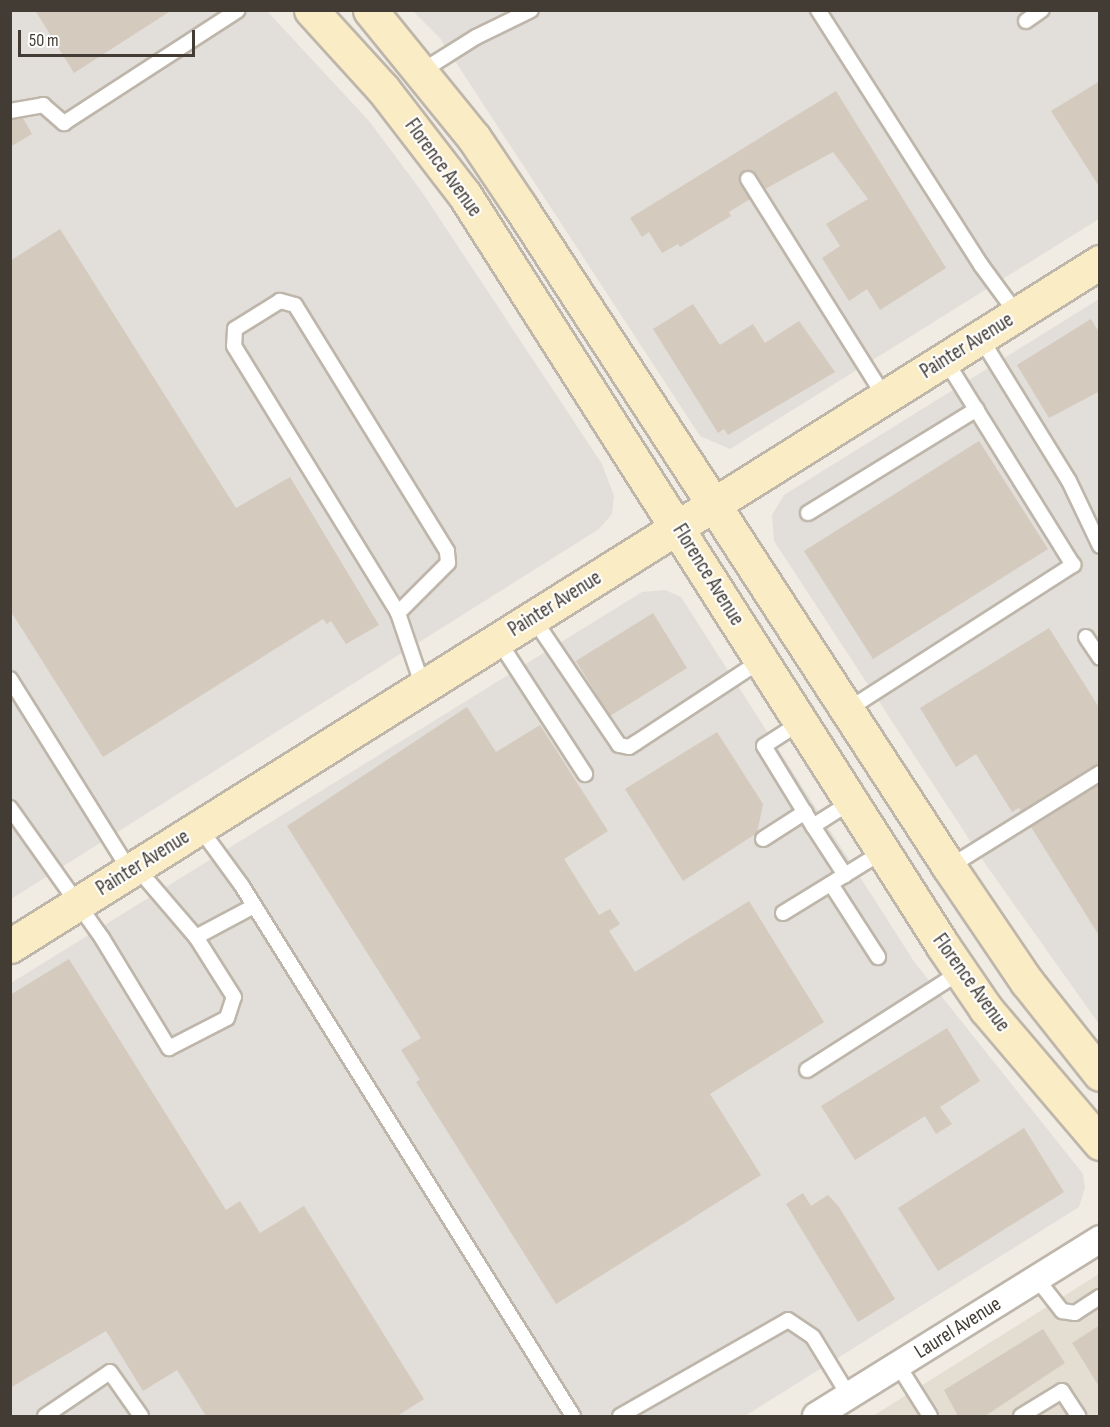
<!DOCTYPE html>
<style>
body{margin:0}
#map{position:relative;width:1110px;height:1427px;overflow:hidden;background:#f0ece4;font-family:"Sofia Sans Condensed",sans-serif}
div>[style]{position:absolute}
.residential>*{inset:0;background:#e4ded2}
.industrial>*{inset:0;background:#e2ded9}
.building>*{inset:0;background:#d4cabd}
.roads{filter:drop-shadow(2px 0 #beb6aa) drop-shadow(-2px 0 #beb6aa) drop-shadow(0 2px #beb6aa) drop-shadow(0 -2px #beb6aa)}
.lane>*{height:14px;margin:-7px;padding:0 7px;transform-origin:7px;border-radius:7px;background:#fff}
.street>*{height:26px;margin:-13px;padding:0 13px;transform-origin:13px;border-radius:13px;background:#fff}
.secondary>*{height:33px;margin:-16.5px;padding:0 16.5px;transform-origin:16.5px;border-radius:16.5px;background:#faecc4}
span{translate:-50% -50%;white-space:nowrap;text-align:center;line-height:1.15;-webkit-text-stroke:4.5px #fff;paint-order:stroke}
.street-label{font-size:21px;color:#423c34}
.frame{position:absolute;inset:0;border:12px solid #423c34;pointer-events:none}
.scale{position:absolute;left:18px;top:30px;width:177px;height:27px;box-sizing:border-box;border:3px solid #423c34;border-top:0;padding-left:8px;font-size:18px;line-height:21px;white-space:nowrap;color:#423c34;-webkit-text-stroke:4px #fff;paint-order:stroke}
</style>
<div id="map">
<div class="residential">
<i style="clip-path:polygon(1099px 1274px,1099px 1416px,873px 1416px)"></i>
</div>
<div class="industrial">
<i style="clip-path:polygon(11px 11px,267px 11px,369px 121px,422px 192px,602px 464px,614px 496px,612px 514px,599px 529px,11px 899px)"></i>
<i style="clip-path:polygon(413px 11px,1099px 11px,1099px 219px,730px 449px,700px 436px,440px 38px)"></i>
<i style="clip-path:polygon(1099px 299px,1099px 1024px,984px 862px,774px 541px,772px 515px,784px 495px)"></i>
<i style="clip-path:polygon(665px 590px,681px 597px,915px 963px,1083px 1174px,1085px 1188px,1079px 1207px,745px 1416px,11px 1416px,11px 983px,642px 592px)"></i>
</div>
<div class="building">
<i style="clip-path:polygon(35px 10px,172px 10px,74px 73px)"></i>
<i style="clip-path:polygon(1100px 81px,1100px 188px,1051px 111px)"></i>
<i style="clip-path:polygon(836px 91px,946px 268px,880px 310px,867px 289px,849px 301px,822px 258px,840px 246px,826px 224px,868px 199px,833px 152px,765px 189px,753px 171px,744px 171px,739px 180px,750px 199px,729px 212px,731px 216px,680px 247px,678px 244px,662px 253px,649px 232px,642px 237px,630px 218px)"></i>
<i style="clip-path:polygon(23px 118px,32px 134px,10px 147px,10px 120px)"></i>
<i style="clip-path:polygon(60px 229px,236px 508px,290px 477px,379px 625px,346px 644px,331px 621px,327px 624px,323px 619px,103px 757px,10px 610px,10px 261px)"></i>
<i style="clip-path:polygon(693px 304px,720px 345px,753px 324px,765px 343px,799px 321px,835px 372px,728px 435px,724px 429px,718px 433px,653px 329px)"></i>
<i style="clip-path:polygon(1091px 319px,1100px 334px,1100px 391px,1049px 418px,1017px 365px)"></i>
<i style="clip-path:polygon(979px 441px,1048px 549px,873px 659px,804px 551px)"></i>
<i style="clip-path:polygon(653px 613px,687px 668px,610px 716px,576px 661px)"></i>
<i style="clip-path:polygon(1049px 628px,1100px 709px,1100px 764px,1021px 811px,1019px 808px,1012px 812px,976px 754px,956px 767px,920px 708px)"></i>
<i style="clip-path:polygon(467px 707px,496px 752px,540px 725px,608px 831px,564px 859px,599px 915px,610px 909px,620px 924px,609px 931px,635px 972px,749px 901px,824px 1022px,710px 1094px,761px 1175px,556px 1304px,416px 1082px,420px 1080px,401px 1050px,421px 1038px,287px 826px)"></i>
<i style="clip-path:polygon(717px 732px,763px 804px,757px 833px,683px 881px,625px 789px)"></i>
<i style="clip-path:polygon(1100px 784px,1100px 937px,1031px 827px)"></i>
<i style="clip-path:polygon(69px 959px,226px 1210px,240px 1201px,260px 1233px,304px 1206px,424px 1399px,397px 1416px,206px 1416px,177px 1370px,143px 1391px,106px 1331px,10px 1388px,10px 995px)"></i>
<i style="clip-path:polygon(947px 1028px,980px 1081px,940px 1107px,952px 1124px,936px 1134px,925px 1116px,855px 1160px,821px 1106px)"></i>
<i style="clip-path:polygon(1024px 1128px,1064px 1192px,938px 1271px,898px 1208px)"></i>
<i style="clip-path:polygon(803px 1193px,811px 1206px,828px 1195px,839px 1207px,895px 1299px,858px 1322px,786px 1204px)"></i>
<i style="clip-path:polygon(1100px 1325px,1100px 1388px,1072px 1343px)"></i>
<i style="clip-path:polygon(1043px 1329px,1065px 1363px,985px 1416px,958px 1416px,944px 1390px)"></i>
</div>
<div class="roads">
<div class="lane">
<i style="left:818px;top:10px;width:303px;rotate:57.4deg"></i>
<i style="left:981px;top:265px;width:61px;rotate:53.7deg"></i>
<i style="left:1026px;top:21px;width:19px;rotate:-35deg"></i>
<i style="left:422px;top:71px;width:64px;rotate:-32.2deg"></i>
<i style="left:476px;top:37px;width:61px;rotate:-26.1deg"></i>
<i style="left:10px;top:111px;width:34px;rotate:-10deg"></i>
<i style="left:43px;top:105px;width:28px;rotate:41deg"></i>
<i style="left:64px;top:123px;width:207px;rotate:-33deg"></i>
<i style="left:748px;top:179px;width:257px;rotate:57.9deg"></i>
<i style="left:980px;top:337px;width:169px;rotate:58.3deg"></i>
<i style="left:1069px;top:481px;width:72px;rotate:64.5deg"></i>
<i style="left:808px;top:513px;width:198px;rotate:-31.6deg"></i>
<i style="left:398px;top:613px;width:71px;rotate:-45deg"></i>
<i style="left:448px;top:563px;width:12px;rotate:-95deg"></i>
<i style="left:447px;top:551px;width:289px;rotate:-121.7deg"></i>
<i style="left:295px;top:305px;width:16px;rotate:-165deg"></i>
<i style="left:280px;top:301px;width:53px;rotate:148.1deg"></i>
<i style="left:235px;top:329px;width:17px;rotate:93deg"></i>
<i style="left:234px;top:346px;width:313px;rotate:58.4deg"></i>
<i style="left:398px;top:613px;width:78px;rotate:71.3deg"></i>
<i style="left:533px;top:618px;width:153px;rotate:55.9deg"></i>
<i style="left:619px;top:745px;width:10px;rotate:11deg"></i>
<i style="left:629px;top:747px;width:9px;rotate:-32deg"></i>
<i style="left:637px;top:742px;width:149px;rotate:-33.3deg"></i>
<i style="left:1086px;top:637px;width:25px;rotate:56deg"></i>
<i style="left:498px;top:640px;width:160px;rotate:57deg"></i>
<i style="left:10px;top:679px;width:226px;rotate:58deg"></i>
<i style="left:847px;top:710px;width:269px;rotate:-32.7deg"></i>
<i style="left:1073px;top:565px;width:243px;rotate:-121.9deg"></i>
<i style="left:801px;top:722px;width:44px;rotate:147deg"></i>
<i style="left:764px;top:746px;width:94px;rotate:58.5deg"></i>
<i style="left:813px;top:826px;width:45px;rotate:-32.3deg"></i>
<i style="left:10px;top:808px;width:159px;rotate:54.7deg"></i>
<i style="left:102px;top:938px;width:129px;rotate:58.7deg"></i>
<i style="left:169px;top:1048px;width:65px;rotate:-27.3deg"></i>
<i style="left:227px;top:1018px;width:22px;rotate:-72deg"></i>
<i style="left:234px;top:997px;width:71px;rotate:-122.3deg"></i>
<i style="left:813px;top:826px;width:59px;rotate:56.9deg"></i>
<i style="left:199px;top:827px;width:73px;rotate:53.9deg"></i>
<i style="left:242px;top:886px;width:625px;rotate:58.01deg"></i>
<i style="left:763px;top:839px;width:50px;rotate:-32.7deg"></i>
<i style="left:136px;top:867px;width:92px;rotate:49.4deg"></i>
<i style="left:196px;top:937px;width:66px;rotate:-28.1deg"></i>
<i style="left:949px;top:867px;width:178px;rotate:-31.9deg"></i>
<i style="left:831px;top:884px;width:87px;rotate:57.2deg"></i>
<i style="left:783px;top:913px;width:116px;rotate:-31.6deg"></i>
<i style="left:807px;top:1070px;width:182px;rotate:-32.6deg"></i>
<i style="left:1037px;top:1279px;width:41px;rotate:52deg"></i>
<i style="left:1062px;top:1311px;width:13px;rotate:9deg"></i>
<i style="left:1075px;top:1313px;width:30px;rotate:-33deg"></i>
<i style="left:898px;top:1365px;width:60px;rotate:57.9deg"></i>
<i style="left:45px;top:1416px;width:78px;rotate:-34.1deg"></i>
<i style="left:110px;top:1372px;width:54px;rotate:54.8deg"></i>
<i style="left:620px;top:1416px;width:193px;rotate:-29.7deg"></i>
<i style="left:788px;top:1320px;width:30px;rotate:34deg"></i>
<i style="left:813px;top:1337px;width:69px;rotate:58.6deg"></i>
<i style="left:1021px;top:1416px;width:48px;rotate:-31.4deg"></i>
<i style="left:1062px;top:1391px;width:30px;rotate:57deg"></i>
</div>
<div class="street">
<i style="left:816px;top:1416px;width:335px;rotate:-31.9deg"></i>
</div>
<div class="secondary">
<i style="left:311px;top:10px;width:107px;rotate:47.7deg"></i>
<i style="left:383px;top:89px;width:133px;rotate:52.4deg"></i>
<i style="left:464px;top:194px;width:892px;rotate:57.5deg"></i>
<i style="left:943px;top:946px;width:76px;rotate:55.7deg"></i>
<i style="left:986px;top:1009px;width:176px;rotate:49.6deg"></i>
<i style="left:370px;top:10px;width:165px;rotate:50.9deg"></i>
<i style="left:474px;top:138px;width:81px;rotate:56.1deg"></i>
<i style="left:519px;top:205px;width:789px;rotate:56.99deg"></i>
<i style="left:949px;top:867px;width:139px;rotate:55.9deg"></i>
<i style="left:1027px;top:982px;width:117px;rotate:51.6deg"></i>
<i style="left:10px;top:946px;width:1287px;rotate:-32.11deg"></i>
</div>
</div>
<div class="street-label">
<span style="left:443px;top:168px;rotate:54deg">Florence Avenue</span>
<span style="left:967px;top:346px;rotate:-32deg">Painter Avenue</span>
<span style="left:708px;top:575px;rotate:58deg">Florence Avenue</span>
<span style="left:555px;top:604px;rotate:-32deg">Painter Avenue</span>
<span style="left:143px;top:863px;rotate:-32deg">Painter Avenue</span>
<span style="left:971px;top:983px;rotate:54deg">Florence Avenue</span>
<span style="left:958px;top:1328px;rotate:-32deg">Laurel Avenue</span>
</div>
<div class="frame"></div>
<div class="scale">50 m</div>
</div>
